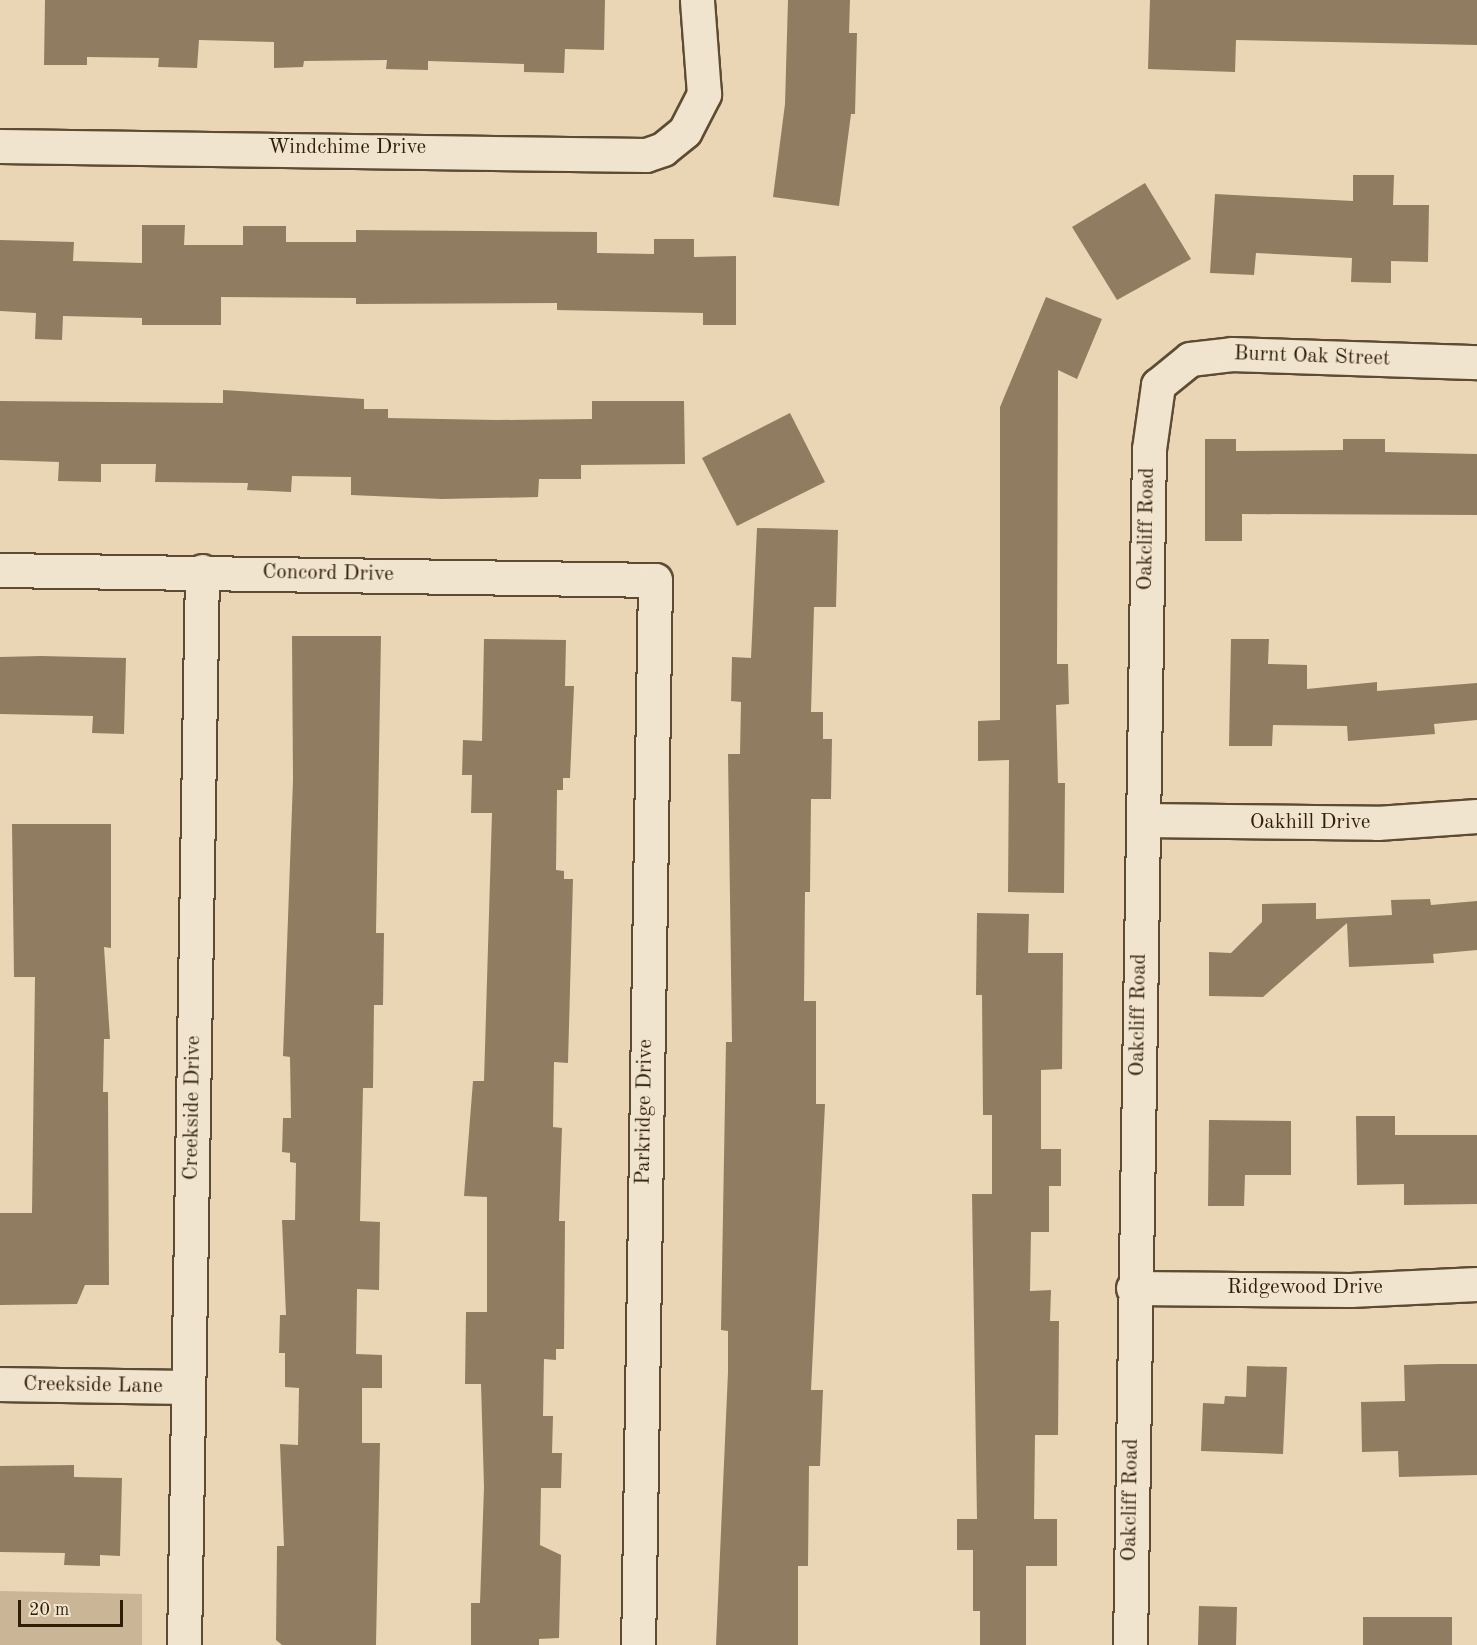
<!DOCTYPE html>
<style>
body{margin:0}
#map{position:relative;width:1477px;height:1645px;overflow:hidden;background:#ead5b4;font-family:"Old Standard TT",serif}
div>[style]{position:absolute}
.green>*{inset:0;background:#cab697}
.building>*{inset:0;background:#907d61}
.roads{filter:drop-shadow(2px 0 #5d4c33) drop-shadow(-2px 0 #5d4c33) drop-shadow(0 2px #5d4c33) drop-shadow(0 -2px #5d4c33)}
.street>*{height:33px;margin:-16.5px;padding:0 16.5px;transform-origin:16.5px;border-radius:16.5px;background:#f1e4ce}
span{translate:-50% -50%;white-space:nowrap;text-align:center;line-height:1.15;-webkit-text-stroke:4.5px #f1e4ce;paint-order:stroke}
.street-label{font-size:21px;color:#2e1e08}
.scale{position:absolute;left:18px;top:1600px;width:105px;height:27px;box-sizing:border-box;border:3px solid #2e1e08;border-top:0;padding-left:8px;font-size:18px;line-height:21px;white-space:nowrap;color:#2e1e08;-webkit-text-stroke:4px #f1e4ce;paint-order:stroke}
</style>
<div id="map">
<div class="green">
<i style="clip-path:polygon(0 1591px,142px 1594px,142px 1645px,0 1645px)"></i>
</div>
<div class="building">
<i style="clip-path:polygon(45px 0,605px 0,604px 50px,565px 49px,564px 73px,524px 72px,524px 64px,428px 61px,428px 70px,386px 69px,387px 60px,304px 61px,303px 67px,274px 68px,274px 42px,199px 40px,197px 68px,158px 67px,159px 58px,87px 57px,87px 65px,44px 65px)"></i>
<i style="clip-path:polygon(788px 0,850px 0,849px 33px,857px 33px,855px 114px,851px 114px,839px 206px,773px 197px,785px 104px)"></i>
<i style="clip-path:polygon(1150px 0,1477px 0,1477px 45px,1236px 40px,1235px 72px,1148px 69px)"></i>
<i style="clip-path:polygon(1353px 175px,1394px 175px,1393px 205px,1429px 205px,1428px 262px,1391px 261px,1391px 283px,1351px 282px,1352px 258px,1256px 253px,1254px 275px,1210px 273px,1215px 194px,1353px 201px)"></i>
<i style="clip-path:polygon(1145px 183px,1191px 259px,1117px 300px,1072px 227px)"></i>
<i style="clip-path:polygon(142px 225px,185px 225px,184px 245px,243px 245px,243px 226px,286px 226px,286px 242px,356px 242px,356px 230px,597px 232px,597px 253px,654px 254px,654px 239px,694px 239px,694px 257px,736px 256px,736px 325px,703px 325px,703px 313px,557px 310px,557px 303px,356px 304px,356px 298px,221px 297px,221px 325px,142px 325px,142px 318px,63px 316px,62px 340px,35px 339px,36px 313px,0 311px,0 240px,74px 242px,73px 261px,142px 263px)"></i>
<i style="clip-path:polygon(1046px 297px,1102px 319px,1077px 379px,1058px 370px,1057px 664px,1068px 664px,1069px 704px,1056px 705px,1058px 783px,1065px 783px,1064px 893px,1008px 892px,1009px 760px,978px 761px,978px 721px,1000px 720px,1000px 407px)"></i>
<i style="clip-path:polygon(223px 390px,364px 399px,364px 409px,388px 409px,388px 418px,496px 420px,592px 419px,592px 401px,684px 401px,685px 464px,581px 465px,581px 479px,539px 479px,538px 497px,442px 499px,351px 495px,351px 477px,292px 476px,291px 492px,247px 490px,248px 483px,155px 482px,156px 464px,101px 464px,101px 482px,58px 481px,59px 462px,0 460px,0 401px,223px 403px)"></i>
<i style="clip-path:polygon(790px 413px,825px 482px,737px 526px,702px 458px)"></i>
<i style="clip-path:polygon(1205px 439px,1236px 439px,1236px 451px,1343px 450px,1343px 439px,1385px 439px,1385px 452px,1477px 454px,1477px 515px,1242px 514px,1242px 541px,1205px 541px)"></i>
<i style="clip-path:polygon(757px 528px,838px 530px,836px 607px,814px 607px,811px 712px,823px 712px,823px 739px,832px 739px,831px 799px,811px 799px,810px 892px,805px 892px,804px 1001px,816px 1001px,816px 1104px,825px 1104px,811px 1390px,823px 1390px,820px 1466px,809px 1466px,808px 1566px,798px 1566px,798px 1645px,716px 1645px,728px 1372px,728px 1331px,721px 1330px,726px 1042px,732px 1042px,728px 754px,740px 754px,741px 702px,731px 701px,732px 657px,751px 658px)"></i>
<i style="clip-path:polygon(292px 636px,381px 636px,376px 933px,384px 933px,383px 1005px,374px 1005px,373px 1088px,363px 1088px,360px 1221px,380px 1222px,379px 1290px,357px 1289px,356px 1354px,382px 1355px,382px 1388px,362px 1388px,362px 1443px,380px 1443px,376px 1645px,282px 1645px,276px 1640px,277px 1546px,284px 1546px,280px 1444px,298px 1445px,299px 1388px,285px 1387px,285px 1353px,279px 1353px,280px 1315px,286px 1315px,282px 1220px,295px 1220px,296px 1163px,290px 1162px,290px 1153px,282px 1152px,283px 1118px,291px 1118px,290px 1057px,283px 1056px,293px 780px)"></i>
<i style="clip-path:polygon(484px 639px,566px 640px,565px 686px,574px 686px,570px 778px,563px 778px,563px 790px,557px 790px,556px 870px,564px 871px,564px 879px,573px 879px,568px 1063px,554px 1062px,553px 1127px,562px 1128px,559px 1221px,565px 1221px,564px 1349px,556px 1349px,556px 1360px,544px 1359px,543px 1416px,553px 1416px,552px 1453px,562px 1453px,561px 1488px,541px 1488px,540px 1545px,561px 1555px,559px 1638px,539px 1639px,539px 1645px,471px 1645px,471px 1603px,480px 1603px,484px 1487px,481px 1384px,465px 1384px,466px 1312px,487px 1312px,487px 1197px,464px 1196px,473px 1081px,484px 1081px,492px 813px,471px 813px,472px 775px,462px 775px,463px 740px,482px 741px)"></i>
<i style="clip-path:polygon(1231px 639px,1269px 639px,1268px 664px,1307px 665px,1307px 689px,1377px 682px,1377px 691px,1477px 683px,1477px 720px,1434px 724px,1435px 734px,1348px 741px,1347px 726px,1273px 725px,1272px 746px,1229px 746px)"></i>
<i style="clip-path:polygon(41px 656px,126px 658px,124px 734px,92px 733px,93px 716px,0 714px,0 657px)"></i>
<i style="clip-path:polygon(12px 824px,111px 824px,111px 948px,104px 947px,110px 1039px,104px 1039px,103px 1092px,108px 1092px,109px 1285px,85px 1285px,77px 1304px,0 1305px,0 1213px,32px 1213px,35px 977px,14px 977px)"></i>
<i style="clip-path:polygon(1430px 899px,1431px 905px,1477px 901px,1477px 950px,1433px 954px,1434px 963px,1349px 967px,1347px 923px,1263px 997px,1209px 996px,1209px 952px,1231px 953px,1262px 922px,1262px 904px,1316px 903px,1316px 919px,1392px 915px,1391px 900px)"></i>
<i style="clip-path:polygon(977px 913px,1029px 914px,1028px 953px,1063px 953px,1062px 1069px,1041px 1070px,1041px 1149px,1061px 1149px,1061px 1186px,1049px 1186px,1049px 1232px,1031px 1232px,1030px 1291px,1051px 1290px,1050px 1321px,1059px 1321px,1058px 1435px,1035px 1435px,1034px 1519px,1057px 1519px,1057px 1566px,1026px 1566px,1026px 1645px,980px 1645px,980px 1611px,973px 1611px,973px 1550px,957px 1550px,957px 1519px,977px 1519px,972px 1194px,992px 1194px,992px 1115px,983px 1115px,982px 995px,976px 995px)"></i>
<i style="clip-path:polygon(1356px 1116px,1395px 1116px,1395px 1135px,1477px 1135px,1477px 1204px,1404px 1205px,1404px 1184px,1357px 1185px)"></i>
<i style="clip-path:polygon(1209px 1120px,1291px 1121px,1291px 1175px,1245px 1175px,1244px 1206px,1208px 1206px)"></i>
<i style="clip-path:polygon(1440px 1364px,1477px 1364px,1477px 1475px,1399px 1477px,1398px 1451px,1362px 1452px,1361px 1402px,1405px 1401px,1404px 1365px)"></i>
<i style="clip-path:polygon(1247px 1366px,1287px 1367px,1283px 1454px,1201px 1451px,1203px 1403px,1224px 1404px,1225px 1396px,1246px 1397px)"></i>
<i style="clip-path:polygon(74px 1465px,74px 1477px,122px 1478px,120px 1556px,100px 1555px,100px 1566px,64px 1565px,65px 1553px,0 1552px,0 1466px)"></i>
<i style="clip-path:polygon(1199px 1606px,1237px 1607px,1236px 1645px,1198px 1645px)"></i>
<i style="clip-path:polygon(1363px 1617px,1452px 1617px,1452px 1645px,1363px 1645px)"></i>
</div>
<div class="roads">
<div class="street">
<i style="left:0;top:146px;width:646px;rotate:0.8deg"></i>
<i style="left:646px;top:155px;width:18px;rotate:-19deg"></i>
<i style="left:663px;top:149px;width:28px;rotate:-39deg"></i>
<i style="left:685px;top:131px;width:42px;rotate:-62.8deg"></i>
<i style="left:704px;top:94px;width:94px;rotate:-94.3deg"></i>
<i style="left:0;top:570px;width:655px;rotate:0.87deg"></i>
<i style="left:655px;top:580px;width:1065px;rotate:90.91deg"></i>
<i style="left:1143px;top:820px;width:234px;rotate:0.7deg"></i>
<i style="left:1377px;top:823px;width:100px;rotate:-4deg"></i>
<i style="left:1133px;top:1288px;width:217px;rotate:0.5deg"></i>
<i style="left:1350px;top:1290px;width:127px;rotate:-2.7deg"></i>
<i style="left:0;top:1384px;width:186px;rotate:0.9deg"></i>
<i style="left:184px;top:1645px;width:1074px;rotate:-89.04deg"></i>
<i style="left:1130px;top:1645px;width:1196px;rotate:-89.09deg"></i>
<i style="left:1149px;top:449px;width:65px;rotate:-82deg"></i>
<i style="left:1158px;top:385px;width:41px;rotate:-39.1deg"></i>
<i style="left:1190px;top:359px;width:42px;rotate:-6.8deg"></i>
<i style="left:1232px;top:354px;width:245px;rotate:1.9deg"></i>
</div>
</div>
<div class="street-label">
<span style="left:347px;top:148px">Windchime Drive</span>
<span style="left:1312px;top:357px;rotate:2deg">Burnt Oak Street</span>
<span style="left:1147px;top:529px;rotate:-89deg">Oakcliff Road</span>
<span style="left:328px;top:574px;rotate:1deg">Concord Drive</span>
<span style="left:1310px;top:823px">Oakhill Drive</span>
<span style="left:1139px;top:1015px;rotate:-89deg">Oakcliff Road</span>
<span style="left:193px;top:1108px;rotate:-89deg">Creekside Drive</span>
<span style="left:645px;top:1112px;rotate:-89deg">Parkridge Drive</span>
<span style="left:1305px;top:1288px">Ridgewood Drive</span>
<span style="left:93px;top:1386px;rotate:1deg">Creekside Lane</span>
<span style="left:1131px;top:1500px;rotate:-89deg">Oakcliff Road</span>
</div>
<div class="scale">20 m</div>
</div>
